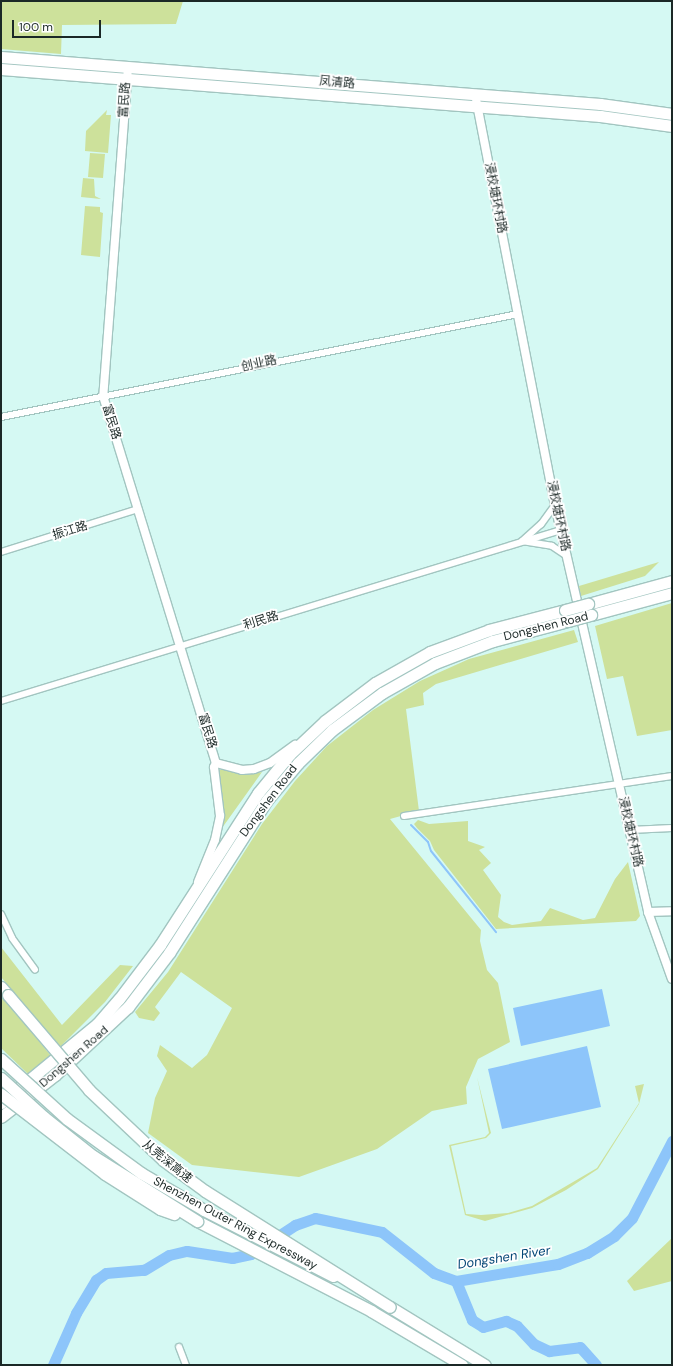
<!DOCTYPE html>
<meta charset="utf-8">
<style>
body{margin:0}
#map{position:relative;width:673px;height:1366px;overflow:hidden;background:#d5f9f3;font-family:"DM Sans","Noto Sans SC",sans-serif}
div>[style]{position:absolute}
.green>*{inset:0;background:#cde19b}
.water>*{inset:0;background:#8dc5fa}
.stream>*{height:2px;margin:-1px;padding:0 1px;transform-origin:1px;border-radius:1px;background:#8dc5fa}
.river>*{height:11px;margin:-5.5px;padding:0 5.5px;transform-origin:5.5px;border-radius:5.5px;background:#8dc5fa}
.roads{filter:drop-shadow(1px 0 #a2c5c0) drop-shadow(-1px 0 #a2c5c0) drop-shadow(0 1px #a2c5c0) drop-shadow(0 -1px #a2c5c0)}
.street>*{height:6px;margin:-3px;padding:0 3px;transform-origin:3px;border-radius:3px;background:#fff}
.secondary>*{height:8px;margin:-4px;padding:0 4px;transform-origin:4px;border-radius:4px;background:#fff}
.highway>*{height:11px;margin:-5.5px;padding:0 5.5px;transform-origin:5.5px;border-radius:5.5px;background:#fff}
.bridges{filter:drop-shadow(1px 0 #a2c5c0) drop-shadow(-1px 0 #a2c5c0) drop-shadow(0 1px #a2c5c0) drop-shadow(0 -1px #a2c5c0)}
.highway-bridge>*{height:11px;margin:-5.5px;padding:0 5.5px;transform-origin:5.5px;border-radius:5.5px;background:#fff}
span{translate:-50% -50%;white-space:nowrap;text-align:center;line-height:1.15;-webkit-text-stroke:3.5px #fff;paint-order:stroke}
.street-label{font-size:12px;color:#1b2826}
.water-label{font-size:13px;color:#044676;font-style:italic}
.frame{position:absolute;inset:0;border:2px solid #1b2826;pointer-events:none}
.scale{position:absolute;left:12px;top:20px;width:89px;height:18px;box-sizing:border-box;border:2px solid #1b2826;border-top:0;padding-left:5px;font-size:12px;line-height:14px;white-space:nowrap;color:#1b2826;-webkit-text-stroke:3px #fff;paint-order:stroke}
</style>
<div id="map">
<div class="green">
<i style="clip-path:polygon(1px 1px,183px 1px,176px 24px,62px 25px,61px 54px,1px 49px)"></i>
<i style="clip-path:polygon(107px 110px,106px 115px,111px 115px,108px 153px,85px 151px,86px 131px)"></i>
<i style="clip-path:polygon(90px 153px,105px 154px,103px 178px,88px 177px)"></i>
<i style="clip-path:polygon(83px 178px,94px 179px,95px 196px,101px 199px,81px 197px)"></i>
<i style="clip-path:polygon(85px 206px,100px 207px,100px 212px,103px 213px,100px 257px,81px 255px)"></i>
<i style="clip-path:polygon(659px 562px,645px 576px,581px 596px,579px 586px)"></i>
<i style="clip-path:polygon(672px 603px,672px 730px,637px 736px,623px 676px,607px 679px,595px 626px)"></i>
<i style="clip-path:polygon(574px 630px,578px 642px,436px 684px,423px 693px,424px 705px,406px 709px,419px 811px,390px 819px,481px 930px,480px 941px,487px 970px,498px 983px,510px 1042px,478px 1059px,466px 1087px,467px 1104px,432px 1111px,377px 1149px,299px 1177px,192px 1165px,148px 1133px,155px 1098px,167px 1071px,157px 1056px,160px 1045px,192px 1068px,207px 1055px,232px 1008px,181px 972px,155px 1007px,160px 1013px,154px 1021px,139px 1018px,135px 1012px,168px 972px,262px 824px,295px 781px,327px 746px,373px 710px,420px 681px,469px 659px)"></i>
<i style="clip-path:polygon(224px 768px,246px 775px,262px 772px,222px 828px,223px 805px,218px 771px)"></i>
<i style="clip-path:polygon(418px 820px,429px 824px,468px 821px,468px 841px,485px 847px,479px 850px,491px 863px,483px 870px,501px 895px,498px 917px,504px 922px,512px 925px,541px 921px,550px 908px,583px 920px,595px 918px,615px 879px,628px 862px,640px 916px,636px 921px,496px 929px,434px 850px,430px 841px,417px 828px,414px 824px)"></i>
<i style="clip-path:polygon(1px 947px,62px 1025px,120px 965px,133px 966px,105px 1002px,60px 1047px,1px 977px)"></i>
<i style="clip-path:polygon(1px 994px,51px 1056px,29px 1075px,1px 1048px)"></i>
<i style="clip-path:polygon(477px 1077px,491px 1133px,486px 1138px,451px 1146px,466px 1214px,481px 1215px,508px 1213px,532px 1206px,597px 1168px,639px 1103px,635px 1086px,644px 1084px,639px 1104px,598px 1169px,566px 1190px,532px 1208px,485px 1221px,465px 1215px,449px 1145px,485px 1137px,489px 1133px)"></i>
<i style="clip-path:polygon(672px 1238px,672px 1281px,634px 1291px,627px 1281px)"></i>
</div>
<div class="water">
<i style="clip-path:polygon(602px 989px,610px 1026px,521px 1046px,513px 1008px)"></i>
<i style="clip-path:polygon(587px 1046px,601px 1107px,502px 1129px,488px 1069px)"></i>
</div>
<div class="stream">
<i style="left:411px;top:825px;width:24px;rotate:45deg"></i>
<i style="left:428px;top:842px;width:9px;rotate:72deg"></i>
<i style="left:431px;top:851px;width:104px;rotate:51.3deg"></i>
</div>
<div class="river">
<i style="left:456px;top:1281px;width:42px;rotate:67.7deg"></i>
<i style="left:472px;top:1320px;width:13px;rotate:32deg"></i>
<i style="left:483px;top:1327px;width:24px;rotate:-15deg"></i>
<i style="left:506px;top:1321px;width:12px;rotate:24deg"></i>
<i style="left:517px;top:1326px;width:25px;rotate:47deg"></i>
<i style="left:534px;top:1344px;width:17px;rotate:25deg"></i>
<i style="left:549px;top:1351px;width:31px;rotate:-7deg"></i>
<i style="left:580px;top:1347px;width:24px;rotate:48deg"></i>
<i style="left:53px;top:1365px;width:57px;rotate:-66.1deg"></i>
<i style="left:76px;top:1313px;width:39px;rotate:-59deg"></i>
<i style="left:96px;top:1280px;width:12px;rotate:-35deg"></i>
<i style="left:106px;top:1273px;width:38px;rotate:-5deg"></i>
<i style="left:144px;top:1270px;width:29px;rotate:-31deg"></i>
<i style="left:169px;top:1255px;width:18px;rotate:-13deg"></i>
<i style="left:187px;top:1251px;width:46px;rotate:8.8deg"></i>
<i style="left:232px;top:1258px;width:19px;rotate:-12deg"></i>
<i style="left:251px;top:1254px;width:53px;rotate:-33.4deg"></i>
<i style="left:295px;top:1225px;width:21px;rotate:-19deg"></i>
<i style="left:315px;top:1218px;width:68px;rotate:11.8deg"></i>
<i style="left:382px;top:1232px;width:66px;rotate:38.3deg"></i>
<i style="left:434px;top:1273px;width:23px;rotate:20deg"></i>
<i style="left:456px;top:1281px;width:103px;rotate:-9.5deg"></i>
<i style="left:558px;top:1264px;width:31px;rotate:-21deg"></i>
<i style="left:587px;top:1253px;width:32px;rotate:-32deg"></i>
<i style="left:614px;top:1236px;width:25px;rotate:-45deg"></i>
<i style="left:632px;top:1218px;width:87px;rotate:-62.5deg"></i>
</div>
<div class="roads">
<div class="street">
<i style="left:1px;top:417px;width:527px;rotate:-11.27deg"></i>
<i style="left:555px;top:505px;width:24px;rotate:126deg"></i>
<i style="left:541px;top:524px;width:25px;rotate:138deg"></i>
<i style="left:522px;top:541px;width:30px;rotate:9deg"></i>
<i style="left:552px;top:546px;width:18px;rotate:34deg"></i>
<i style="left:1px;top:552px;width:144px;rotate:-17.4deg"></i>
<i style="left:1px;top:701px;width:586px;rotate:-16.98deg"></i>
<i style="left:404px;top:816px;width:271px;rotate:-8.5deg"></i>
<i style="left:630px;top:830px;width:42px;rotate:-2.7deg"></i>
<i style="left:1px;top:914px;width:26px;rotate:65deg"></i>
<i style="left:12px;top:938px;width:39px;rotate:54deg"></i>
<i style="left:179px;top:1347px;width:19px;rotate:69deg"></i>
</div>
<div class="secondary">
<i style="left:128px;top:67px;width:330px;rotate:94.3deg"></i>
<i style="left:103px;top:396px;width:384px;rotate:72.9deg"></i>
<i style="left:475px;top:94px;width:419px;rotate:79deg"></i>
<i style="left:555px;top:505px;width:417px;rotate:77.1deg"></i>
<i style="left:648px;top:912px;width:24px;rotate:-2deg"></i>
<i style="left:198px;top:882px;width:45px;rotate:-68deg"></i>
<i style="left:215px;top:840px;width:25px;rotate:-78deg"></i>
<i style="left:220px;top:816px;width:49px;rotate:-97deg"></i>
<i style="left:214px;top:767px;width:4px;rotate:-63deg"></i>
<i style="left:216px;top:763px;width:27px;rotate:15deg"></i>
<i style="left:242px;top:770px;width:12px;rotate:-5deg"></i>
<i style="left:254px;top:769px;width:17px;rotate:-21deg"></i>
<i style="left:270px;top:763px;width:31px;rotate:-36deg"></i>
<i style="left:648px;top:912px;width:71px;rotate:70.3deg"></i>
</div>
<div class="highway">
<i style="left:1px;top:57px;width:601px;rotate:4.49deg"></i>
<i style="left:600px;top:104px;width:73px;rotate:7.9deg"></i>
<i style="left:1px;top:69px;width:601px;rotate:4.49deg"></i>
<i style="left:600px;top:116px;width:73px;rotate:7.9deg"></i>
<i style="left:588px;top:604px;width:87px;rotate:-15.3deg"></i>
<i style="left:591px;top:615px;width:84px;rotate:-15.2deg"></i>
<i style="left:1px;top:987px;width:11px;rotate:49deg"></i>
<i style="left:1px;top:1103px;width:124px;rotate:-39.5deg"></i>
<i style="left:97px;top:1024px;width:33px;rotate:-49deg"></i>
<i style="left:119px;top:999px;width:68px;rotate:-52.8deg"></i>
<i style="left:160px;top:945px;width:181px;rotate:-57.2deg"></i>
<i style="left:258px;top:793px;width:50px;rotate:-50.6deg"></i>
<i style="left:290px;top:754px;width:48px;rotate:-43.3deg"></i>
<i style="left:325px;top:721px;width:63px;rotate:-37.2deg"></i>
<i style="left:375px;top:683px;width:63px;rotate:-29.4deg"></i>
<i style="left:430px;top:652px;width:63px;rotate:-20.4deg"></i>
<i style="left:489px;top:630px;width:79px;rotate:-14.7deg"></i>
<i style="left:1px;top:1117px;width:68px;rotate:-37.9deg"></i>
<i style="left:55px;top:1075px;width:100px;rotate:-43deg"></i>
<i style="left:128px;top:1007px;width:68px;rotate:-52.8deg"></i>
<i style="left:169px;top:953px;width:182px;rotate:-57.4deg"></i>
<i style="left:267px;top:800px;width:48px;rotate:-50deg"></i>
<i style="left:298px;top:763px;width:47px;rotate:-44.1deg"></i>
<i style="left:332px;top:730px;width:62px;rotate:-36.5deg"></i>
<i style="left:382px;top:693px;width:61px;rotate:-29.5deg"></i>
<i style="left:435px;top:663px;width:62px;rotate:-20.8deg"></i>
<i style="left:493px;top:641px;width:78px;rotate:-14.9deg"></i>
<i style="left:197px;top:1221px;width:196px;rotate:27.3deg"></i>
<i style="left:371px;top:1311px;width:106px;rotate:30.7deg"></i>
<i style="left:390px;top:1307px;width:111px;rotate:31.4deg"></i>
</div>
</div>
<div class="bridges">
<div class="highway-bridge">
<i style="left:565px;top:610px;width:24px;rotate:-15deg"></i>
<i style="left:568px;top:621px;width:24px;rotate:-15deg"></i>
<i style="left:8px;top:995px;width:125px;rotate:49.5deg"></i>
<i style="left:89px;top:1090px;width:102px;rotate:43.4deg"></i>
<i style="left:163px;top:1160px;width:52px;rotate:36.4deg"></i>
<i style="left:205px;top:1191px;width:218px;rotate:32.1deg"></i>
<i style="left:1px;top:1059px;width:89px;rotate:42.3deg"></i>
<i style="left:67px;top:1119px;width:92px;rotate:36.1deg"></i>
<i style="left:141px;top:1173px;width:73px;rotate:30.4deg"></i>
<i style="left:204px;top:1210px;width:145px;rotate:27.1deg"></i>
<i style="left:1px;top:1078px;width:58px;rotate:42.2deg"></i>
<i style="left:44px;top:1117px;width:63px;rotate:38.5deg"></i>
<i style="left:93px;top:1156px;width:123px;rotate:32deg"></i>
<i style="left:1px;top:1094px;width:131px;rotate:37.6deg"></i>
<i style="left:105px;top:1174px;width:65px;rotate:32.5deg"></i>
<i style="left:160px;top:1209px;width:15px;rotate:20deg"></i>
</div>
</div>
<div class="street-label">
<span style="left:337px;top:83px;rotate:5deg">凤清路</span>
<span style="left:125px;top:100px;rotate:-86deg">富民路</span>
<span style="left:495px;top:198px;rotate:79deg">浸校塘环村路</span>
<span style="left:259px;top:364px;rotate:-12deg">创业路</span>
<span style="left:111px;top:422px;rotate:73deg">富民路</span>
<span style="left:558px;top:516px;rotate:78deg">浸校塘环村路</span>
<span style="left:70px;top:531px;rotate:-17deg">振江路</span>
<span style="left:261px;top:621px;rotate:-17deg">利民路</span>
<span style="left:546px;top:627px;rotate:-14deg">Dongshen Road</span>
<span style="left:207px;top:731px;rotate:73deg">富民路</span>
<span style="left:269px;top:801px;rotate:-53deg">Dongshen Road</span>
<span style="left:630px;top:832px;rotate:77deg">浸校塘环村路</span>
<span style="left:74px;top:1057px;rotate:-41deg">Dongshen Road</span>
<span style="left:167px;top:1162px;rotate:39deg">从莞深高速</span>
<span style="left:235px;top:1224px;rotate:28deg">Shenzhen Outer Ring Expressway</span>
</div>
<div class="water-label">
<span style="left:504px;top:1258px;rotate:-9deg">Dongshen River</span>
</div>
<div class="frame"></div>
<div class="scale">100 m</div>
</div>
